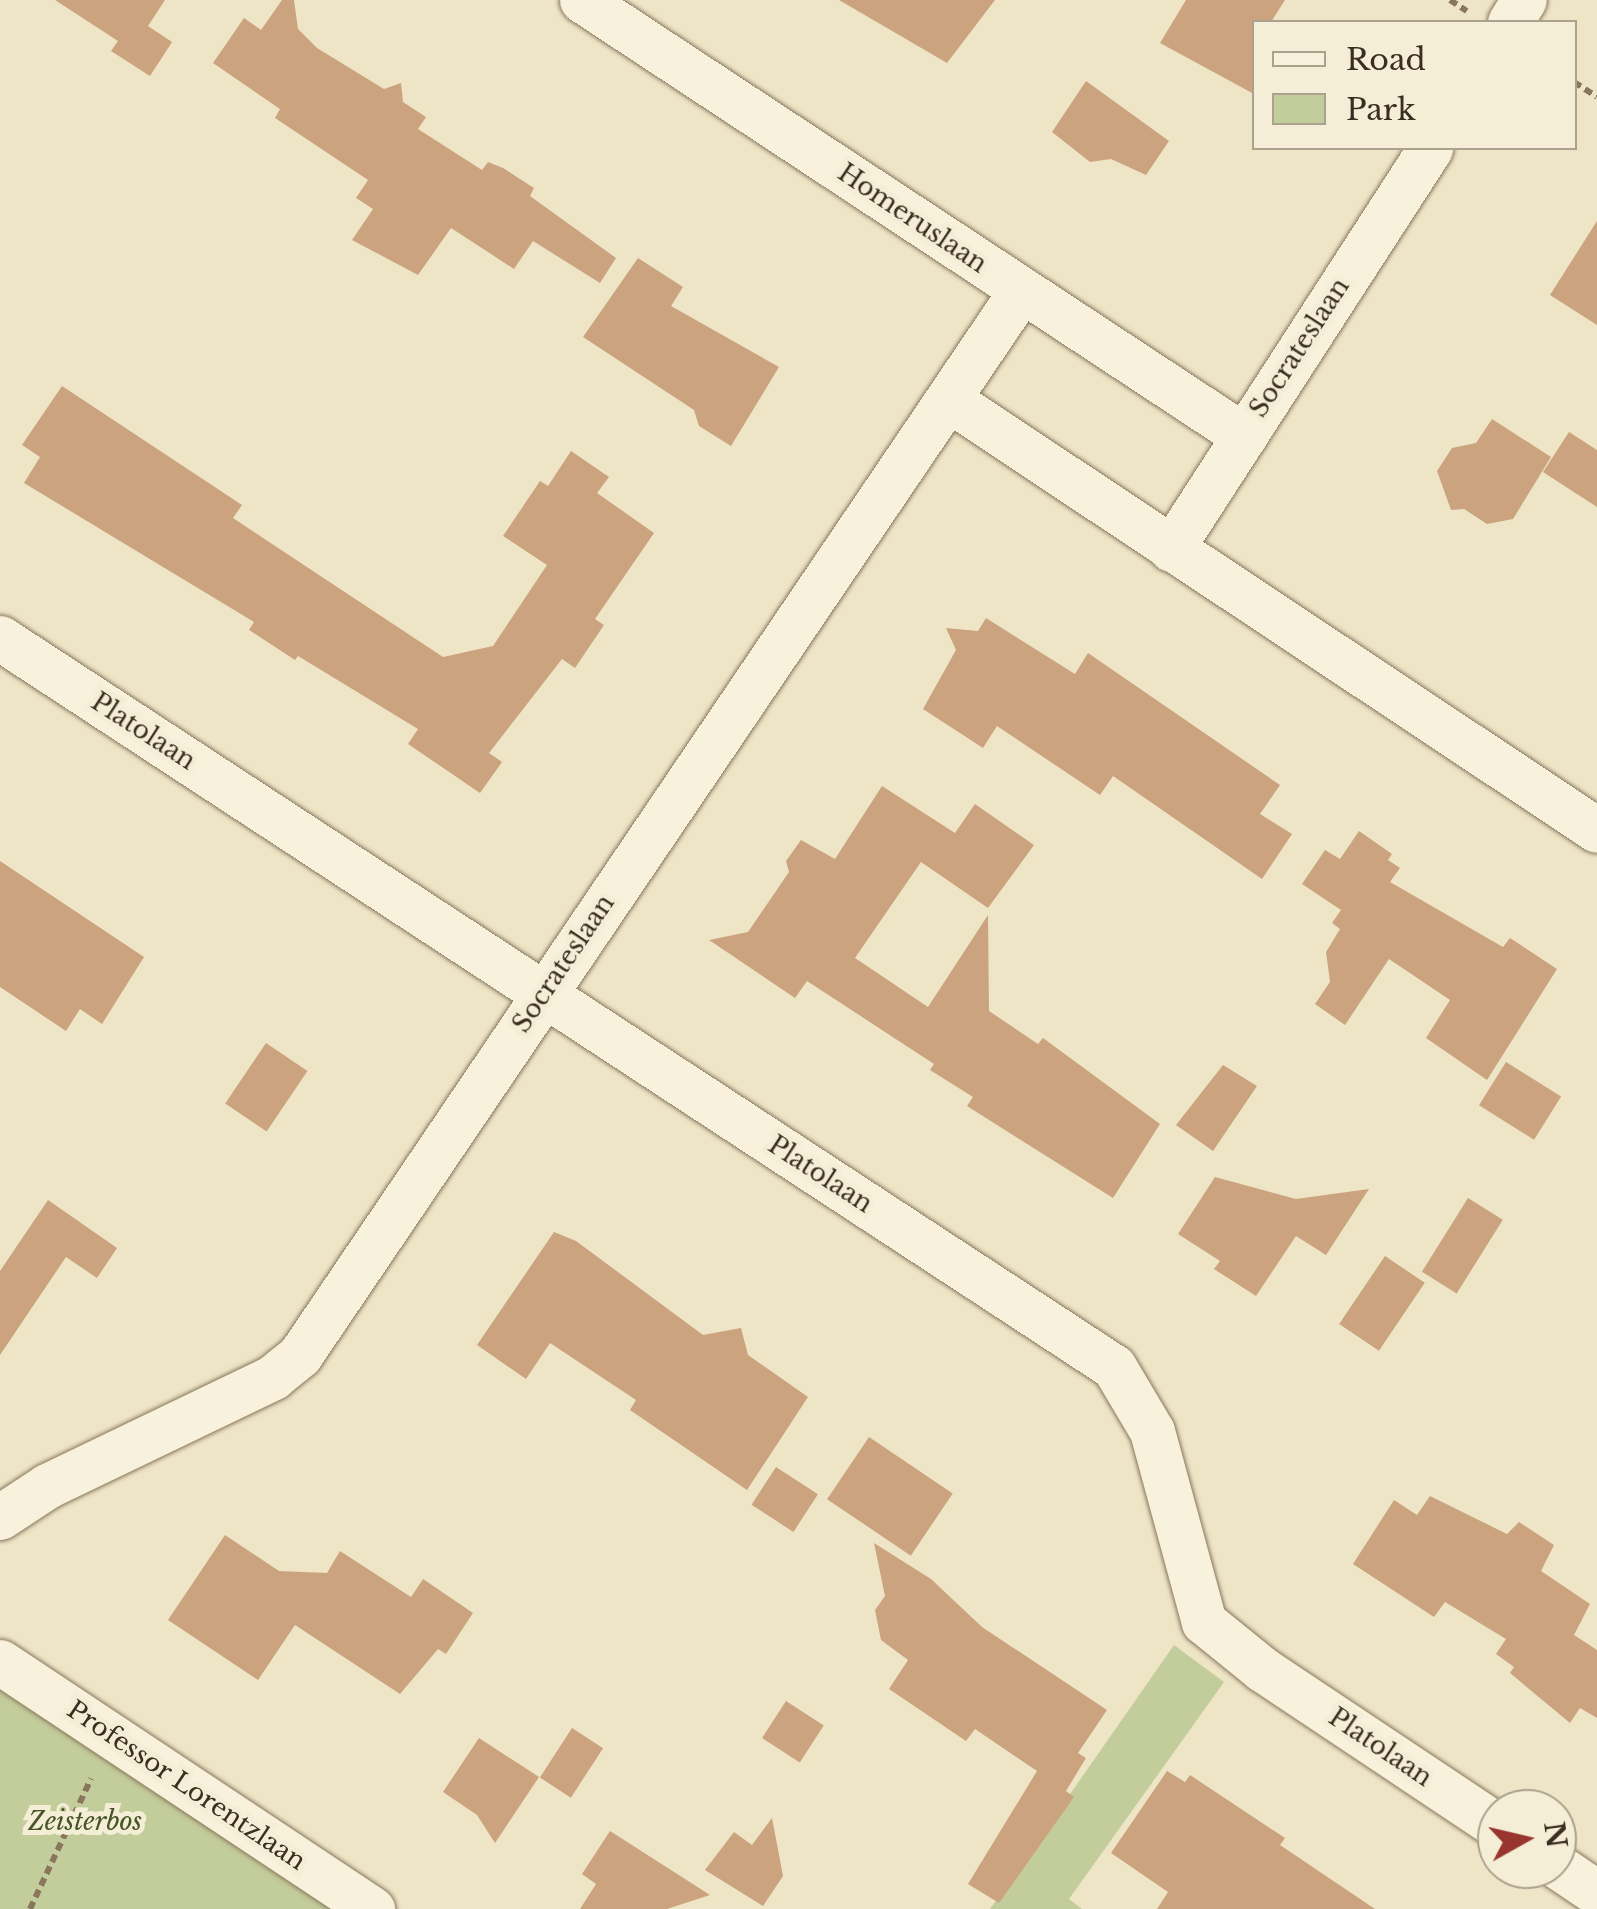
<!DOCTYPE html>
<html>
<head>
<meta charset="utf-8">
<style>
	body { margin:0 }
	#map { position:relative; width:1597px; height:1909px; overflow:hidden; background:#eee5c7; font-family:"Libre Baskerville",serif }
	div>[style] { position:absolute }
	.green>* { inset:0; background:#c3cc9b }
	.building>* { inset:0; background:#cba37e; transform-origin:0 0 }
	.path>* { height:6px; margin-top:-3px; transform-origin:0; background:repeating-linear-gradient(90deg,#89775d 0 8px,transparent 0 13px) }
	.roads { filter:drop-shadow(0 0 2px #89775d) drop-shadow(0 0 2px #89775d) }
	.minor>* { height:45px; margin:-22.5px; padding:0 22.5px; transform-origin:22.5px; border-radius:22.5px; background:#f8f1db }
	span { translate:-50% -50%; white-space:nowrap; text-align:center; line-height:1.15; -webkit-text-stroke:10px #f5eed7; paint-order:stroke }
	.street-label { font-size:25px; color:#3a2e20 }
	.park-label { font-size:25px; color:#475627; font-style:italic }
	.legend { position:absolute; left:1252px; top:20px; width:325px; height:130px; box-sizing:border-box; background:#f5eed7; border:2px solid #aaa18e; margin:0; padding:12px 18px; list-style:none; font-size:30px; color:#3a2e20 }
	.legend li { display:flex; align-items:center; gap:20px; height:50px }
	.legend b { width:50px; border:2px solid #aaa18e }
	.north { position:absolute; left:1477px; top:1789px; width:100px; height:100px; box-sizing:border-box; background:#f5eed7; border:2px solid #aaa18e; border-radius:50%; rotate:82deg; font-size:28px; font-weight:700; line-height:40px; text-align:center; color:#3a2e20 }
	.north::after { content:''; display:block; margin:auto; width:35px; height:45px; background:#97352e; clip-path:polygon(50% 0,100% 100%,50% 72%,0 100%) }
</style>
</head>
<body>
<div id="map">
	<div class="green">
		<div style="clip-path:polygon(1174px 1645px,1224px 1682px,1069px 1899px,1082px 1909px,990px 1909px)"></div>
		<div style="clip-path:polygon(0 1663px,369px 1909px,0 1909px)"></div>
	</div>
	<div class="building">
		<div style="clip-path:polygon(55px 0,165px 0,148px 26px,172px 42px,150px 76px,111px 51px,118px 41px)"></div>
		<div style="clip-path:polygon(282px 0,294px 0,298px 29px,317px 48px,384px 89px,401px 83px,403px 102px,426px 117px,418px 129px,482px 170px,488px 162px,503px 168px,534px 188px,530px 196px,616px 258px,600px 283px,533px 241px,514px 269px,451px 228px,418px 275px,352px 240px,373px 209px,356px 198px,368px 180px,275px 118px,280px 109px,213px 63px,244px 18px,261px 30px)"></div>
		<div style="clip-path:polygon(839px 0,995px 0,947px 63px)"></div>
		<div style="clip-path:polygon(1186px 0,1285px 0,1271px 22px,1254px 22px,1254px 94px,1160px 43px)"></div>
		<div style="clip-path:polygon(1086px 81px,1169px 141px,1146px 175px,1111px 159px,1090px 162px,1052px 132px)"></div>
		<div style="clip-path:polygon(1597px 221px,1597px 325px,1550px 295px)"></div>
		<div style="clip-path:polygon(638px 258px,683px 287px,671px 306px,779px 367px,731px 446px,699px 426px,694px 410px,583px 337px)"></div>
		<div style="clip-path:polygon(62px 386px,242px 505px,233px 518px,443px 657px,493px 646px,547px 565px,503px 536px,540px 481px,548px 486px,571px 451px,609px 477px,597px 493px,654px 533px,595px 619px,604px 625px,575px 668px,562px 659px,489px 753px,502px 762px,480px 793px,408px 744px,418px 729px,298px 656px,295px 660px,249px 630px,254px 622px,24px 483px,40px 457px,22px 445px)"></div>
		<div style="clip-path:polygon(1492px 419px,1551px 457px,1513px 519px,1487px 524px,1464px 509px,1451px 510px,1437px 471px,1452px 448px,1476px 443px)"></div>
		<div style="clip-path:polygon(1569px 432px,1597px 450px,1597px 507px,1543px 472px)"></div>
		<div style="clip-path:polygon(986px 618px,1075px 674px,1088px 653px,1280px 785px,1260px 814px,1292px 834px,1262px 879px,1113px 776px,1100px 795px,997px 726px,983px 748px,923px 709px,956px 650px,946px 628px,978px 631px)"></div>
		<div style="clip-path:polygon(882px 786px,955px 833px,975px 804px,1034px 845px,988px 908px,921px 862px,855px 958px,928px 1007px,988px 915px,989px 1011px,1038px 1044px,1043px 1038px,1160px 1124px,1113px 1198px,967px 1106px,973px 1097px,930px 1070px,934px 1064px,807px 981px,795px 998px,709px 940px,748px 932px,789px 872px,786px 861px,801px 840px,835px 859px)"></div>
		<div style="clip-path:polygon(1359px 831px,1392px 854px,1388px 860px,1400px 868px,1390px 882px,1503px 947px,1510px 938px,1557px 969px,1487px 1080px,1426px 1038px,1450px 1000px,1389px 959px,1345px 1025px,1315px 1004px,1330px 982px,1326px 952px,1340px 929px,1332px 923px,1341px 910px,1302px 884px,1325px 850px,1340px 859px)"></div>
		<div style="clip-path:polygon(0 861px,144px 957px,102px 1024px,80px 1009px,66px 1031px,0 987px)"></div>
		<div style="left:266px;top:1043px;width:50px;height:73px;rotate:34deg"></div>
		<div style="left:1506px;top:1062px;width:65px;height:51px;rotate:32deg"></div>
		<div style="clip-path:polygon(1223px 1065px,1257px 1086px,1213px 1151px,1176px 1125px)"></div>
		<div style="clip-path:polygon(1215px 1177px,1296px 1199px,1369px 1189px,1326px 1255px,1296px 1236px,1256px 1296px,1214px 1269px,1220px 1261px,1178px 1234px)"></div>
		<div style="left:1468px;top:1198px;width:41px;height:87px;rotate:32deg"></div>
		<div style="clip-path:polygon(48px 1200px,117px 1248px,97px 1278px,66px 1257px,0 1355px,0 1271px)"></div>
		<div style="clip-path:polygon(554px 1232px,576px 1241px,703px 1335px,741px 1328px,748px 1355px,808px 1397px,747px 1490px,630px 1410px,636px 1400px,550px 1343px,526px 1379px,477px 1345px)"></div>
		<div style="left:1385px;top:1256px;width:48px;height:82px;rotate:34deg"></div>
		<div style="left:869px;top:1437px;width:101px;height:75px;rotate:34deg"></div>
		<div style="left:776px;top:1467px;width:50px;height:45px;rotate:33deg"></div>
		<div style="clip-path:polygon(1430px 1496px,1507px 1534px,1519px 1522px,1554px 1545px,1541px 1571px,1590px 1604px,1574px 1635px,1597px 1650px,1597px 1718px,1580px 1708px,1570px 1723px,1510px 1673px,1514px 1667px,1496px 1654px,1506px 1639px,1445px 1602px,1434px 1617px,1353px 1564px,1394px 1500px,1417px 1515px)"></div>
		<div style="clip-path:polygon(225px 1535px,279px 1571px,327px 1573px,340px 1551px,411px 1597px,423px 1579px,473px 1613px,446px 1654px,438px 1649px,400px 1694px,295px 1625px,258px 1680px,168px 1620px)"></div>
		<div style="clip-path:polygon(874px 1543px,931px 1579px,982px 1627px,1107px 1710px,1078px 1753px,1086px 1758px,1066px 1791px,1074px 1797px,999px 1903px,968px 1884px,1037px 1771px,975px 1729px,966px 1741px,889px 1689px,908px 1660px,881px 1640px,875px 1610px,885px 1596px)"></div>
		<div style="left:786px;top:1701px;width:45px;height:44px;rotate:33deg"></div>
		<div style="left:572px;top:1728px;width:37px;height:59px;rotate:33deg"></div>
		<div style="clip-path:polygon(479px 1738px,539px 1777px,495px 1843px,477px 1815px,443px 1792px)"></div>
		<div style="clip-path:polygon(1167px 1771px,1185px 1782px,1190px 1775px,1285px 1838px,1280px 1845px,1375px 1909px,1157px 1909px,1168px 1892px,1111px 1853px)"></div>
		<div style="clip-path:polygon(772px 1818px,783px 1876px,763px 1906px,705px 1870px,734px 1832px,752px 1845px)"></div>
		<div style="clip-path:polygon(610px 1831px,710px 1895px,667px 1909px,580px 1909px,596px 1884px,582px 1874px)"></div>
	</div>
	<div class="path">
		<div style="left:1450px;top:0;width:20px;rotate:33deg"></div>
		<div style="left:1574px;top:82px;width:27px;rotate:33deg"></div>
		<div style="left:30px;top:1909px;width:144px;rotate:-64.9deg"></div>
	</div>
	<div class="roads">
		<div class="minor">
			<div style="left:582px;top:0;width:793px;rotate:33.37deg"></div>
			<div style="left:1510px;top:22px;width:26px;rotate:-58deg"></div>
			<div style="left:951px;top:401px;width:775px;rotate:33.59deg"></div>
			<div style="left:1171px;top:549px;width:477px;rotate:-57.1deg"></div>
			<div style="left:0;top:638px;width:1331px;rotate:33.2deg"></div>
			<div style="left:1114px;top:1367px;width:74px;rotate:59.3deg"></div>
			<div style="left:1152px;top:1431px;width:198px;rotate:74.8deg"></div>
			<div style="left:1204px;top:1622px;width:75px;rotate:39deg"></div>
			<div style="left:1262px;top:1669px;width:283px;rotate:33.7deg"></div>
			<div style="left:0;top:1517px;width:56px;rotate:-33.4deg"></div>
			<div style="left:47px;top:1486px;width:251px;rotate:-25.7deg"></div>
			<div style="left:273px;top:1377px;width:35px;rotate:-39deg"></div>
			<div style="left:300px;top:1355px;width:1285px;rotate:-55.88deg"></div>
			<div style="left:0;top:1662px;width:447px;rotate:33.6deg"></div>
			<div style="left:1557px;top:1866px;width:48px;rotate:34deg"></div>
		</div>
	</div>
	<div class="street-label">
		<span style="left:912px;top:219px;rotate:34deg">Homeruslaan</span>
		<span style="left:1300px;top:348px;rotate:-57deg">Socrateslaan</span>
		<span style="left:143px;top:732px;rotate:33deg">Platolaan</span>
		<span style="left:564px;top:964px;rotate:-56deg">Socrateslaan</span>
		<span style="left:820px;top:1175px;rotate:33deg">Platolaan</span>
		<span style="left:1380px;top:1748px;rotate:34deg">Platolaan</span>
		<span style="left:186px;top:1786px;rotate:34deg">Professor Lorentzlaan</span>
	</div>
	<div class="park-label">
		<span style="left:85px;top:1822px">Zeisterbos</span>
	</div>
	<ul class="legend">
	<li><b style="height:12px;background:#f8f1db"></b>Road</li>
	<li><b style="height:28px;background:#c3cc9b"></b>Park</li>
	</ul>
	<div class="north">N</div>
</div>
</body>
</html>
